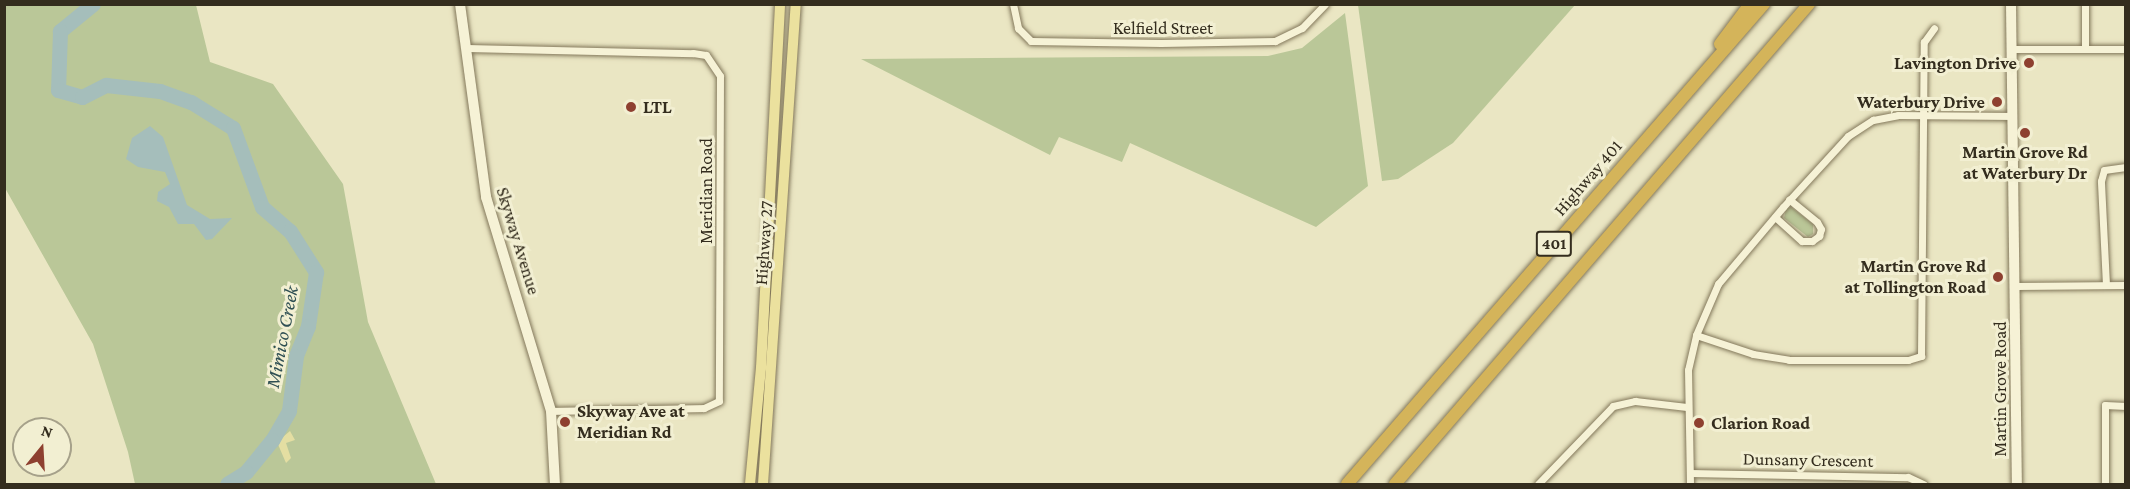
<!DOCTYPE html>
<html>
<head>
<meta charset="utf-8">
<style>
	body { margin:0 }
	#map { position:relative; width:2130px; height:489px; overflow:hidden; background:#eae6c3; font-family:"Crimson Pro",serif }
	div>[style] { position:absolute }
	.green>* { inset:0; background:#bac798 }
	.sand>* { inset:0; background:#e4dea2 }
	.water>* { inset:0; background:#a5bebb }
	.river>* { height:15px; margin:-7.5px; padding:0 7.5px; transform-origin:7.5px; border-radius:7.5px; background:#a5bebb }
	.roads { filter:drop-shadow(0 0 2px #83785b) drop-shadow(0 0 2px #83785b) }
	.street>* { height:7px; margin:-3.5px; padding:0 3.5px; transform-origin:3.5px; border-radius:3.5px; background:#f6f2d6 }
	.secondary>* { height:10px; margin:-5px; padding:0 5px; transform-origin:5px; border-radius:5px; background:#f6f2d6 }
	.primary>* { height:10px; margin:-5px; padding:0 5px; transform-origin:5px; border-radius:5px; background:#ebe19e }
	.highway>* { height:12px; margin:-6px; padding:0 6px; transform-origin:6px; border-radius:6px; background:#d4b45a }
	.dots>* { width:16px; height:16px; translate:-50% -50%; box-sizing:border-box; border:3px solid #f2efd2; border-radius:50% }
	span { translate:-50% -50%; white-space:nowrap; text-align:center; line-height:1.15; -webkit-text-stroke:6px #f2efd2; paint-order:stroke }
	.shield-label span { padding:2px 4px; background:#f2efd2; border:2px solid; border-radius:4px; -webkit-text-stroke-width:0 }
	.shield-label { font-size:16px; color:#342d1e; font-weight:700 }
	.street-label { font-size:18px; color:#342d1e }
	.poi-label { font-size:18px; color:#342d1e; font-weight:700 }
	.right { translate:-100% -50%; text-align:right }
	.left { translate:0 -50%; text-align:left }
	.water-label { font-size:20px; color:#2f4f53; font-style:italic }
	.frame { position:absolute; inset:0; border:6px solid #342d1e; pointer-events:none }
	.north { position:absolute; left:12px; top:417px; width:60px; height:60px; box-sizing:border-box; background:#f2efd2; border:2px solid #a6a18a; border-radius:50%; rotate:18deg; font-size:16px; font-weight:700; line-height:24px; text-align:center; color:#342d1e }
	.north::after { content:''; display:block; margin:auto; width:21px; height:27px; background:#8e4030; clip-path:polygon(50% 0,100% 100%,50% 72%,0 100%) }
</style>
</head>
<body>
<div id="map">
	<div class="green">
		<div style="clip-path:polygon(4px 5px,196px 5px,210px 62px,273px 84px,343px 184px,368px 322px,436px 484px,135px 484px,128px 452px,93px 344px,5px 188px)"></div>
		<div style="clip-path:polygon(1358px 5px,1358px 4px,1575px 5px,1453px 143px,1398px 179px,1382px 181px)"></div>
		<div style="clip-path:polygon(1345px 13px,1368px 186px,1316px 227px,1130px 143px,1122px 162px,1059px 137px,1050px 155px,861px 59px,1268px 56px,1302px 48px)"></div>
		<div style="clip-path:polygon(1791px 207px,1813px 224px,1813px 234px,1808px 237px,1784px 218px,1786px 209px)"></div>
	</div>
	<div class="sand">
		<div style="clip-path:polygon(290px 431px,295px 440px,286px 443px,291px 458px,286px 463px,277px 442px)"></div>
	</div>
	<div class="water">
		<div style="clip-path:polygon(150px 126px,163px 137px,187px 205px,210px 219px,232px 218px,212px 239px,206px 240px,194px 224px,178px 224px,169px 207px,157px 201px,158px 192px,170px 184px,165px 172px,138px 167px,126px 159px,132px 138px)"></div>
	</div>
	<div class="river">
		<div style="left:93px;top:4px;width:43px;rotate:140.7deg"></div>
		<div style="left:60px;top:31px;width:59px;rotate:91.9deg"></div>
		<div style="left:58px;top:90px;width:25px;rotate:16deg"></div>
		<div style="left:82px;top:97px;width:27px;rotate:-27deg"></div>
		<div style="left:106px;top:85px;width:54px;rotate:6.3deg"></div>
		<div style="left:160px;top:91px;width:33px;rotate:20deg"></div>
		<div style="left:191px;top:102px;width:49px;rotate:31.8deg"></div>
		<div style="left:233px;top:128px;width:84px;rotate:69.8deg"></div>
		<div style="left:262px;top:207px;width:37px;rotate:41deg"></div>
		<div style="left:290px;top:231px;width:49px;rotate:57.6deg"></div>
		<div style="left:316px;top:272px;width:55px;rotate:98.4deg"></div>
		<div style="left:308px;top:326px;width:32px;rotate:112deg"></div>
		<div style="left:296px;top:356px;width:55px;rotate:97.3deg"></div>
		<div style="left:289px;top:411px;width:34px;rotate:120deg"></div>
		<div style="left:272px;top:440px;width:41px;rotate:129.1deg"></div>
		<div style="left:246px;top:472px;width:22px;rotate:148deg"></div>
	</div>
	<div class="roads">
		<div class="street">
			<div style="left:1013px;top:4px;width:25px;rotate:78deg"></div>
			<div style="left:1018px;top:28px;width:18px;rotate:45deg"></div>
			<div style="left:1031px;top:41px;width:130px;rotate:0.9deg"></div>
			<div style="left:1161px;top:43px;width:114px;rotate:-1deg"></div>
			<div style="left:1275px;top:41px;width:30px;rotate:-26deg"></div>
			<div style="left:1302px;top:28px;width:33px;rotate:-46deg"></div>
			<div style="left:2085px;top:4px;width:45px;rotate:90deg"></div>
			<div style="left:467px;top:48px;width:226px;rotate:1.3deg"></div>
			<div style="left:693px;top:53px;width:13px;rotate:9deg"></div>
			<div style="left:706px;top:55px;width:25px;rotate:56deg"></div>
			<div style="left:720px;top:76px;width:325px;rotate:90.2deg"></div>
			<div style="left:719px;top:401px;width:17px;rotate:155deg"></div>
			<div style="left:704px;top:408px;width:153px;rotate:178.9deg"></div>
			<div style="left:2011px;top:49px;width:115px"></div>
			<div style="left:1775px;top:217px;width:36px;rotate:42deg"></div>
			<div style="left:1802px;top:241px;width:10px"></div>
			<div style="left:1812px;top:241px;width:9px;rotate:-36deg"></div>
			<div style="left:1819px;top:236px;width:7px;rotate:-74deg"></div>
			<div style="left:1821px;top:229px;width:8px;rotate:-120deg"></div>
			<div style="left:1817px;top:222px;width:36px;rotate:-141deg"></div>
			<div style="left:2106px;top:285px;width:104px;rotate:-92.8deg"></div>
			<div style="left:2101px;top:181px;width:11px;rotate:-75deg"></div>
			<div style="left:2104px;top:170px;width:22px;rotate:-8deg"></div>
			<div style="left:2016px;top:286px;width:110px;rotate:-0.5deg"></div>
			<div style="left:1696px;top:335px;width:60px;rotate:18.4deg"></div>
			<div style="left:1753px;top:354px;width:36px;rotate:9deg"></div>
			<div style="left:1789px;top:360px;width:119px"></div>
			<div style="left:1908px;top:360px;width:14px;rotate:-17deg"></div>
			<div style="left:1921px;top:356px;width:314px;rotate:-89.5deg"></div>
			<div style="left:1924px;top:42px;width:17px;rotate:-54deg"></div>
			<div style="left:1690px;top:473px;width:218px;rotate:1.1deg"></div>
			<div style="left:1908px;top:477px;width:17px;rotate:25deg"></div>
			<div style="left:1538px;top:484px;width:108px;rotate:-46.1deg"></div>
			<div style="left:1613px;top:406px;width:23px;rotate:-13deg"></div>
			<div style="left:1635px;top:401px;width:52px;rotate:6.6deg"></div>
			<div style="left:1690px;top:484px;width:114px;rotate:-91deg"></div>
			<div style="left:1688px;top:370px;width:36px;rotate:-77deg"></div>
			<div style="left:1696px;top:335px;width:56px;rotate:-66.7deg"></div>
			<div style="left:1718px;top:284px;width:101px;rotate:-49.8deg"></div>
			<div style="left:1783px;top:207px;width:96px;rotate:-47.5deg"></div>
			<div style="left:1848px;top:136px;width:30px;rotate:-33deg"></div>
			<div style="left:1873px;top:120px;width:25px;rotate:-11deg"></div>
			<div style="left:1898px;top:115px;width:114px;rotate:0.5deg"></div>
			<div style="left:2105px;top:484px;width:79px;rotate:-90deg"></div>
			<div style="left:2105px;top:405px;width:21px;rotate:3deg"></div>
		</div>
		<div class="secondary">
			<div style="left:460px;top:4px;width:195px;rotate:82.3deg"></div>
			<div style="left:486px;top:197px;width:224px;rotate:73.1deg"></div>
			<div style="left:551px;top:411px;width:73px;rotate:86.9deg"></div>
			<div style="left:2011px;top:4px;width:480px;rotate:89.3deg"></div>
		</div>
		<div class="primary">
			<div style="left:750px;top:484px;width:117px;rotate:-84.6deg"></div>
			<div style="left:761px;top:368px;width:364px;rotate:-87deg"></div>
			<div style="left:763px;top:484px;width:481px;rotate:-86.1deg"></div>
		</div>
		<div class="highway">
			<div style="left:1720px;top:44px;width:50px;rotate:-53.1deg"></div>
			<div style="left:1347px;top:484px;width:636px;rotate:-49.02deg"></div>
			<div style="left:1395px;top:484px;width:634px;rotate:-49.22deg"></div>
		</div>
	</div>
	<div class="dots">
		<div style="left:2029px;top:63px;background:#8e4030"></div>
		<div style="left:1997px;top:102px;background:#8e4030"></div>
		<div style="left:631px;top:107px;background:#8e4030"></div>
		<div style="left:2025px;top:133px;background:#8e4030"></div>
		<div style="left:1998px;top:277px;background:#8e4030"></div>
		<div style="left:565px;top:422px;background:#8e4030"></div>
		<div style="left:1699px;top:423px;background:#8e4030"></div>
	</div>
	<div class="shield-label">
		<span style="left:1554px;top:244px">401</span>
	</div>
	<div class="street-label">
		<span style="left:1163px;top:28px">Kelfield Street</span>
		<span style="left:1588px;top:178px;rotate:-49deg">Highway 401</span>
		<span style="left:706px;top:191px;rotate:-90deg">Meridian Road</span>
		<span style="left:518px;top:241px;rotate:73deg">Skyway Avenue</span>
		<span style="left:764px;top:243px;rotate:-86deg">Highway 27</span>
		<span style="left:2000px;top:389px;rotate:-90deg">Martin Grove Road</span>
		<span style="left:1808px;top:460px;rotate:1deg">Dunsany Crescent</span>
	</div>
	<div class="poi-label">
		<span class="right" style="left:2017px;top:63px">Lavington Drive</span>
		<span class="right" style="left:1985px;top:102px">Waterbury Drive</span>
		<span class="left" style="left:643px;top:107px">LTL</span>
		<span style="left:2025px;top:163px">Martin Grove Rd<br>at Waterbury Dr</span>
		<span class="right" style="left:1986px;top:277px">Martin Grove Rd<br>at Tollington Road</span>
		<span class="left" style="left:577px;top:422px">Skyway Ave at<br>Meridian Rd</span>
		<span class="left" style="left:1711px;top:423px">Clarion Road</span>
	</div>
	<div class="water-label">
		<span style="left:282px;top:337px;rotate:-79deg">Mimico Creek</span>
	</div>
	<div class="frame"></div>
	<div class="north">N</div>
</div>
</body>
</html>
